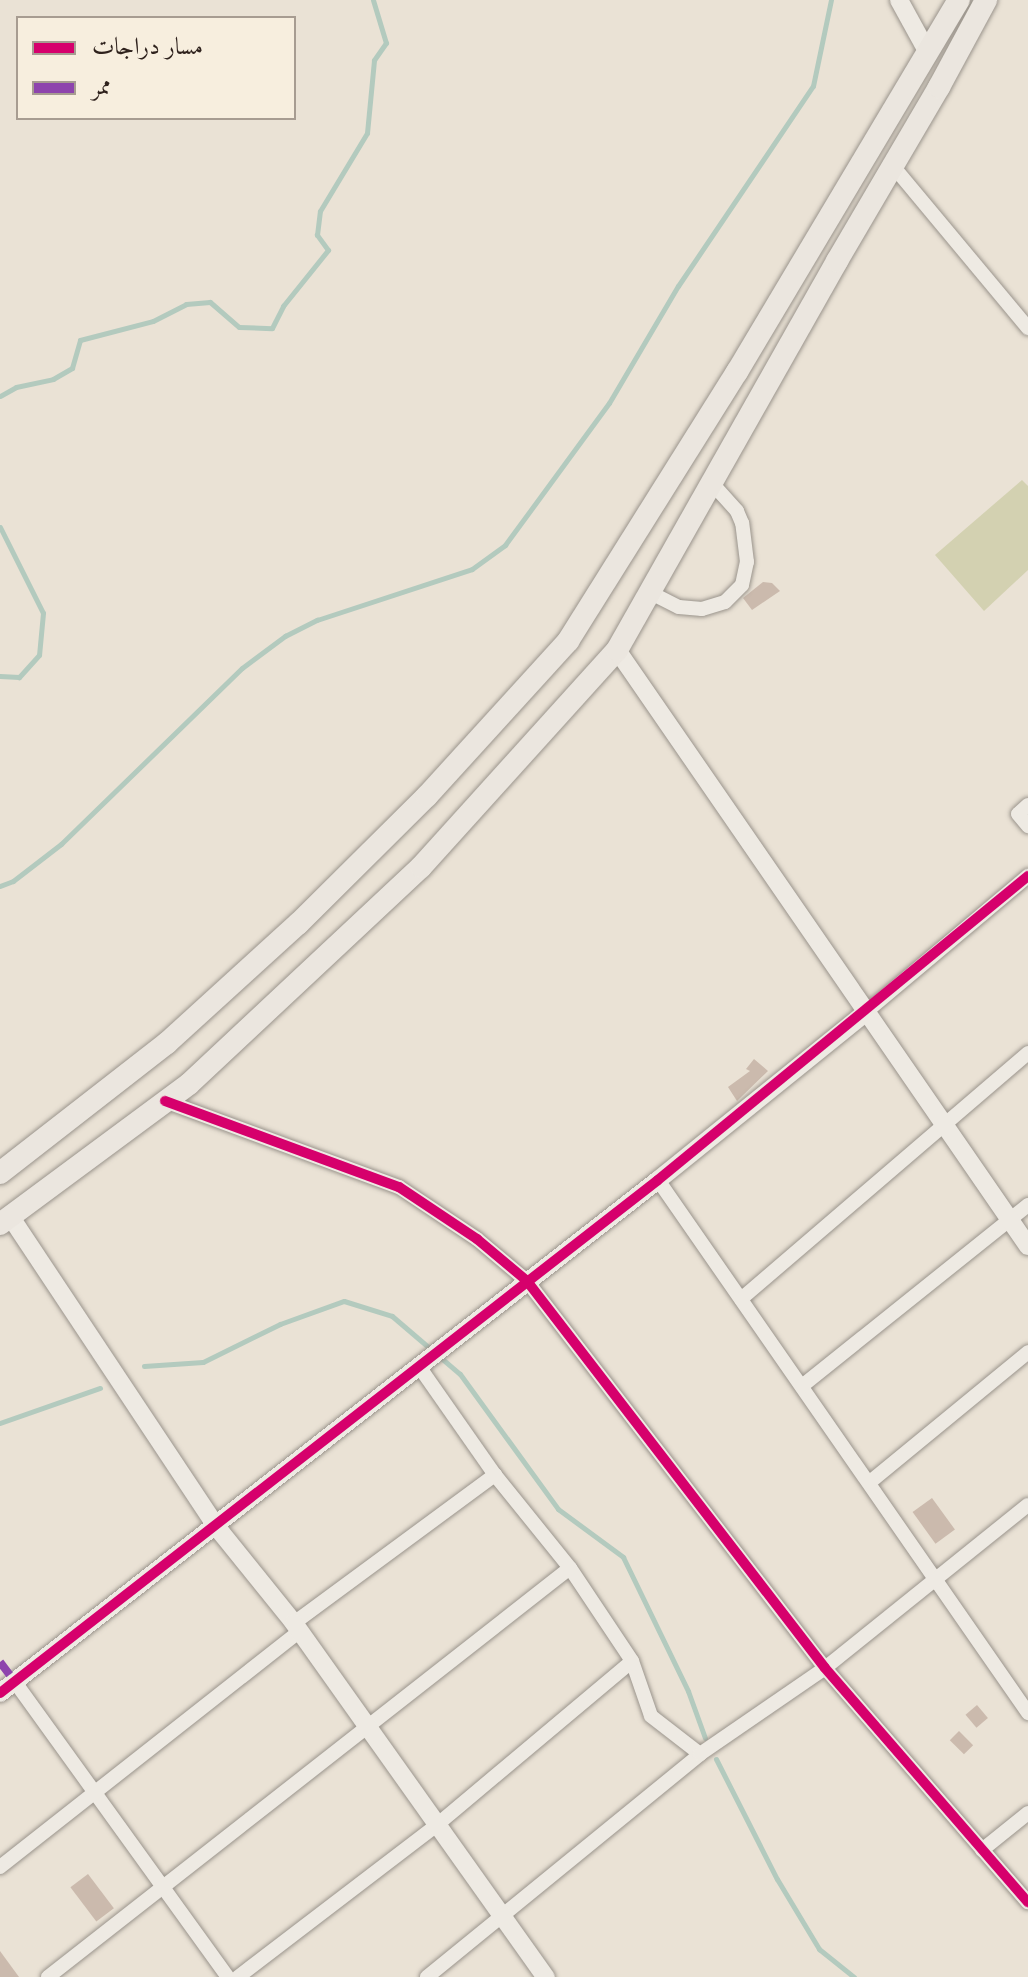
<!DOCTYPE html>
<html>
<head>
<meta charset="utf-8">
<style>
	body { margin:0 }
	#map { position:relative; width:1028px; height:1977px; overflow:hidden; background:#eae2d5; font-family:"Gentium Book Plus",Amiri,serif }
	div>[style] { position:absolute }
	.green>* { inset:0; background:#d3d1b1 }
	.stream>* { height:5px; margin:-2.5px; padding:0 2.5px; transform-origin:2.5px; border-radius:2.5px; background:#b3cabe }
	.building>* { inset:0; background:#cbbaad; transform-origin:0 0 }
	.roads { filter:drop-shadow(0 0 2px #9a948c) drop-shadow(0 0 2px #9a948c) }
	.street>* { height:14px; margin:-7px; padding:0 7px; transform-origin:7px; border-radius:7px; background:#eeeae3 }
	.secondary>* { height:18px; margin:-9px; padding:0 9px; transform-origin:9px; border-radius:9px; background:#eeeae3 }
	.primary>* { height:22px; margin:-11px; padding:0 11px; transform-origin:11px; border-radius:11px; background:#ebe6df }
	.quiet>* { height:8px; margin-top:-4px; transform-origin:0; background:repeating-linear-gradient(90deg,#8e44ad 0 16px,transparent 0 24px) }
	.cycleway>* { height:10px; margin:-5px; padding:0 5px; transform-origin:5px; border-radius:5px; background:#d6006c }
	span { translate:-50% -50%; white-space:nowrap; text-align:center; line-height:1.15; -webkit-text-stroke:7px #f7eede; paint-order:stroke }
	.legend { position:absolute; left:16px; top:16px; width:280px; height:104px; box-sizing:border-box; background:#f7eede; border:2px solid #a79c91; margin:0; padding:10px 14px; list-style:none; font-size:24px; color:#2f221d }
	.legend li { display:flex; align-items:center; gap:16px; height:40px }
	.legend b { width:40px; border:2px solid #a79c91 }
</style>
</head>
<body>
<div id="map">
	<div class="green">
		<div style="clip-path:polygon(1022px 480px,1028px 486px,1028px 570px,984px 611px,935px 555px)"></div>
	</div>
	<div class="stream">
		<div style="left:0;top:396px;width:18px;rotate:-29deg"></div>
		<div style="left:16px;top:387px;width:38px;rotate:-12deg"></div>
		<div style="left:53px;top:379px;width:22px;rotate:-30deg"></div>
		<div style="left:72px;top:368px;width:29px;rotate:-74deg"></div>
		<div style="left:80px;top:340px;width:75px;rotate:-14.6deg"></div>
		<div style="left:153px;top:321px;width:37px;rotate:-27deg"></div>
		<div style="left:186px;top:304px;width:24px;rotate:-5deg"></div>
		<div style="left:210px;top:302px;width:38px;rotate:41deg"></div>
		<div style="left:239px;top:327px;width:33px;rotate:2deg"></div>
		<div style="left:272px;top:328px;width:25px;rotate:-63deg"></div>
		<div style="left:283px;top:306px;width:72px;rotate:-51.2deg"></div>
		<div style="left:328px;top:250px;width:19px;rotate:-126deg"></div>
		<div style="left:317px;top:235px;width:24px;rotate:-83deg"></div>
		<div style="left:320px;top:211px;width:91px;rotate:-58.9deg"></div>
		<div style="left:367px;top:133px;width:73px;rotate:-84.5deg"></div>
		<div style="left:374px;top:60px;width:21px;rotate:-55deg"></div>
		<div style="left:386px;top:43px;width:45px;rotate:-106.8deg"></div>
		<div style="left:0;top:527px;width:96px;rotate:63.4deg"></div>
		<div style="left:43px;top:613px;width:42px;rotate:95.4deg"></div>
		<div style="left:39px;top:655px;width:30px;rotate:132deg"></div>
		<div style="left:19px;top:677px;width:19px;rotate:-177deg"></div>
		<div style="left:0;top:886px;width:14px;rotate:-21deg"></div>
		<div style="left:13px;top:881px;width:61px;rotate:-37.6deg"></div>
		<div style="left:61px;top:844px;width:252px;rotate:-44.2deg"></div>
		<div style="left:242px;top:668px;width:54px;rotate:-36.7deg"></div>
		<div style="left:285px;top:636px;width:36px;rotate:-27deg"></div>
		<div style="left:317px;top:620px;width:163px;rotate:-18.2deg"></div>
		<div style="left:472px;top:569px;width:41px;rotate:-36deg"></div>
		<div style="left:505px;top:545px;width:176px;rotate:-53.8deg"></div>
		<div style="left:609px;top:403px;width:136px;rotate:-59.5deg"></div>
		<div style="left:678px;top:286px;width:241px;rotate:-56deg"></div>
		<div style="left:813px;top:86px;width:88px;rotate:-78.2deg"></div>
		<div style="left:144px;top:1366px;width:59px;rotate:-3.9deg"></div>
		<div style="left:203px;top:1362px;width:86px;rotate:-26.3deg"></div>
		<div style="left:280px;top:1324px;width:68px;rotate:-19.8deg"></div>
		<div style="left:344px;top:1301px;width:50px;rotate:17.4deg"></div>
		<div style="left:392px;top:1316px;width:89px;rotate:40.5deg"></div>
		<div style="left:460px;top:1374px;width:167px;rotate:54deg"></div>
		<div style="left:558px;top:1509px;width:81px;rotate:36.4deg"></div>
		<div style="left:623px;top:1557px;width:149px;rotate:64.1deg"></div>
		<div style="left:688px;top:1691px;width:50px;rotate:70.1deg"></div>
		<div style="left:0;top:1423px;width:106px;rotate:-19.3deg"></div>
		<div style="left:716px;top:1759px;width:135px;rotate:63.1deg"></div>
		<div style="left:777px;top:1879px;width:82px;rotate:59deg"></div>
		<div style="left:819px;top:1949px;width:45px;rotate:38.7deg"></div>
	</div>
	<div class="building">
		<div style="clip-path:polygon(763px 582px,772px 583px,780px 591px,752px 610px,743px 598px)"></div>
		<div style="clip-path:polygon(754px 1059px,768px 1071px,737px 1101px,728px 1087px,750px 1071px,746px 1069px)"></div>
		<div style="left:932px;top:1498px;width:39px;height:24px;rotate:54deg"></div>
		<div style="left:977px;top:1705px;width:17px;height:15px;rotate:50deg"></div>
		<div style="left:959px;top:1731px;width:20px;height:13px;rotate:45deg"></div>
		<div style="left:88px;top:1874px;width:43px;height:22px;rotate:53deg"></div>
		<div style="clip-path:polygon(0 1951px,19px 1977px,0 1977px)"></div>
	</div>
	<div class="roads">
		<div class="street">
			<div style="left:893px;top:166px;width:211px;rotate:50.2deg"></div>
			<div style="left:651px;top:593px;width:31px;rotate:27deg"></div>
			<div style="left:679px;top:607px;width:23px;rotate:5deg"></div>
			<div style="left:702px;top:609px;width:24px;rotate:-17deg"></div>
			<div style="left:725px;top:602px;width:24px;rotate:-45deg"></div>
			<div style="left:742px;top:585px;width:24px;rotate:-78deg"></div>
			<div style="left:747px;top:562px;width:39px;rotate:-97deg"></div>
			<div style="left:742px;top:523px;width:13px;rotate:-113deg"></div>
			<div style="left:737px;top:511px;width:38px;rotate:-132deg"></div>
			<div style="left:1028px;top:805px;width:13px;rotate:138deg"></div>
			<div style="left:1018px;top:814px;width:16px;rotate:50deg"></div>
			<div style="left:866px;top:1012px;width:212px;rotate:-40deg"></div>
			<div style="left:165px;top:1101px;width:249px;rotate:20.2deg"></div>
			<div style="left:399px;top:1187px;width:94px;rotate:33.7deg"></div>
			<div style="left:477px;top:1239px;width:65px;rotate:40deg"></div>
			<div style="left:527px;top:1281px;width:488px;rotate:52.4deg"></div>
			<div style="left:825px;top:1668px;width:310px;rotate:49.1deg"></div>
			<div style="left:658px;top:1180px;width:649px;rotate:55.23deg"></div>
			<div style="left:741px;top:1299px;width:378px;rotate:-40.6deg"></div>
			<div style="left:418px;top:1365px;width:134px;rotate:55deg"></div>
			<div style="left:495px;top:1475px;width:119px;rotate:51.1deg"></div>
			<div style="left:570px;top:1568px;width:112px;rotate:56.3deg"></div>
			<div style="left:632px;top:1661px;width:58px;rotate:70.9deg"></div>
			<div style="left:651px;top:1716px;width:62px;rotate:37.8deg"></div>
			<div style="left:802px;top:1386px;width:290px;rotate:-38.7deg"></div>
			<div style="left:870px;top:1482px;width:205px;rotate:-39.4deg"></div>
			<div style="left:294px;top:1623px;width:250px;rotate:-36.4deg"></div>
			<div style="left:15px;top:1682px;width:364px;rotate:54.2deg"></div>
			<div style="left:982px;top:1850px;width:59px;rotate:-38.8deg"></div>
			<div style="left:0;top:1867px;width:382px;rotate:-38.2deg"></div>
			<div style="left:48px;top:1977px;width:663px;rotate:-38.08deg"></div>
			<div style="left:238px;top:1977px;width:252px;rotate:-37.4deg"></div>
			<div style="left:438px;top:1824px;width:253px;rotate:-40deg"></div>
			<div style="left:427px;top:1977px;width:353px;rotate:-39.2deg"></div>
			<div style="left:700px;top:1754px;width:152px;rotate:-34.5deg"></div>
			<div style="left:825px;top:1668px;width:260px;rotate:-38.8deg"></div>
		</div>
		<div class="secondary">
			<div style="left:899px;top:0;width:58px;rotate:61.2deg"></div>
			<div style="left:617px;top:650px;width:724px;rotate:55.41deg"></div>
			<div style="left:10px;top:1216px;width:371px;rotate:56.4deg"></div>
			<div style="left:215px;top:1525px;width:126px;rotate:51.1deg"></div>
			<div style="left:294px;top:1623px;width:435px;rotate:54.6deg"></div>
			<div style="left:0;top:1693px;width:834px;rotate:-37.94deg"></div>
			<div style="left:658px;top:1180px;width:267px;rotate:-38.9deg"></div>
		</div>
		<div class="primary">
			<div style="left:0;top:1173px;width:212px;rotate:-37.9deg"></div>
			<div style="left:167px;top:1043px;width:177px;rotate:-42.3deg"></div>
			<div style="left:298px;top:924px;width:182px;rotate:-44.8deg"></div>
			<div style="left:427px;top:796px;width:210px;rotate:-47.7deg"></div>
			<div style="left:568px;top:641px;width:318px;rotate:-57.9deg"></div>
			<div style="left:737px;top:372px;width:433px;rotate:-59.2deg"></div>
			<div style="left:0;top:1224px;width:235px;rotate:-36.5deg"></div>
			<div style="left:189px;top:1084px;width:318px;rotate:-43.1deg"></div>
			<div style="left:421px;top:867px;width:292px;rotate:-47.9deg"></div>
			<div style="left:617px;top:650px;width:447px;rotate:-60.5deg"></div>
			<div style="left:837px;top:261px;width:202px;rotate:-59.6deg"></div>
			<div style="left:939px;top:87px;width:99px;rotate:-61.6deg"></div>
		</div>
	</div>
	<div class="quiet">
		<div style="left:0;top:1662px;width:25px;rotate:53deg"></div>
	</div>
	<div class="cycleway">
		<div style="left:165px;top:1101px;width:249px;rotate:20.2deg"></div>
		<div style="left:399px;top:1187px;width:94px;rotate:33.7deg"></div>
		<div style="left:477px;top:1239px;width:65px;rotate:40deg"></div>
		<div style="left:527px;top:1281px;width:488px;rotate:52.4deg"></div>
		<div style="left:825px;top:1668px;width:310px;rotate:49.1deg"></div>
		<div style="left:0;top:1693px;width:834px;rotate:-37.94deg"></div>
		<div style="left:658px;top:1180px;width:479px;rotate:-39.4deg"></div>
	</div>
	<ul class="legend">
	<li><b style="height:10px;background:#d6006c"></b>مسار دراجات</li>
	<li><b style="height:10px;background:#8e44ad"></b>ممر</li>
	</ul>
</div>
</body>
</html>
